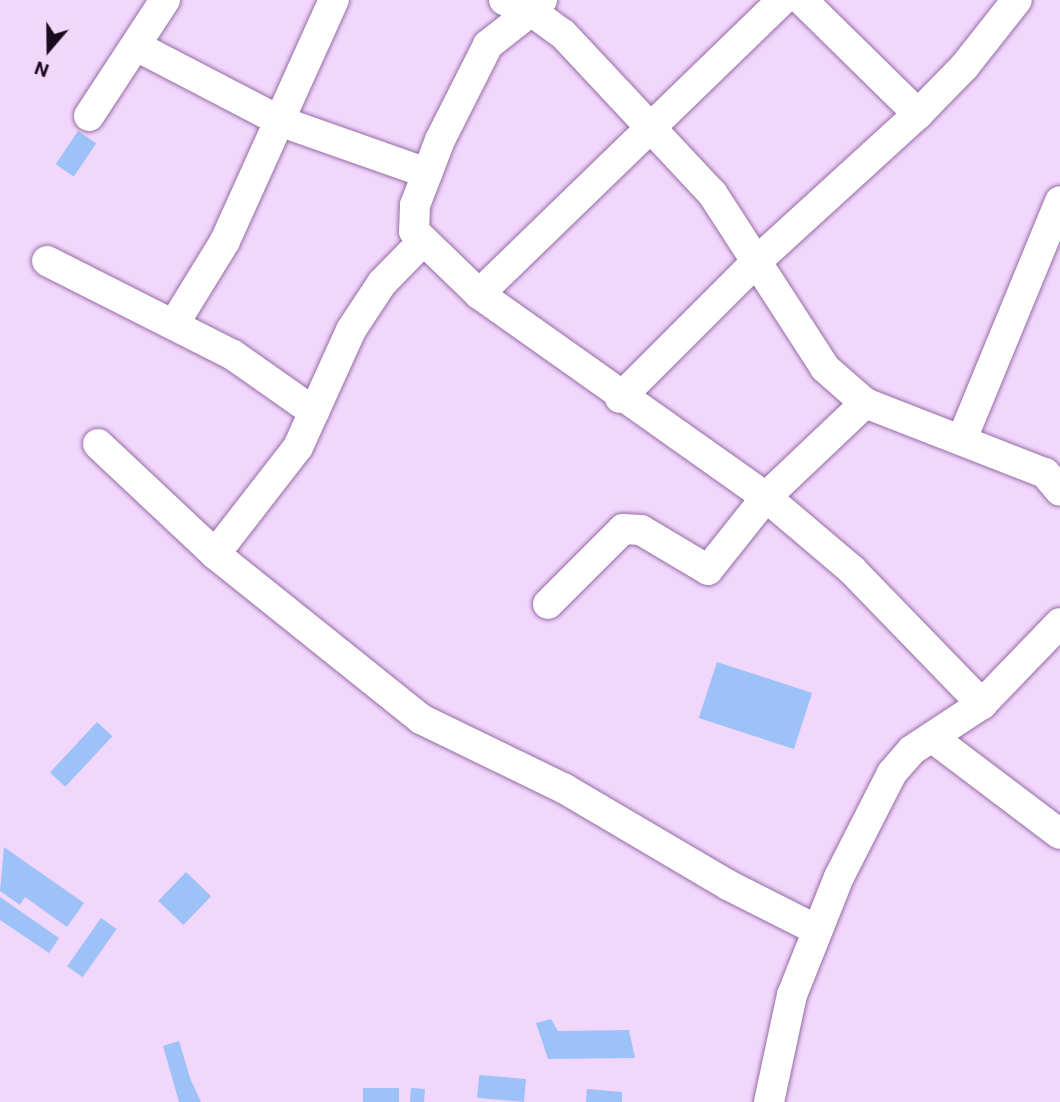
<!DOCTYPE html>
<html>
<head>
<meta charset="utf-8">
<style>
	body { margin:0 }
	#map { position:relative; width:1060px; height:1102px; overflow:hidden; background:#f2d7fc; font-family:Roboto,sans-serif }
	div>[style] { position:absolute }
	.building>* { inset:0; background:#9cc2f7; transform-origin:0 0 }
	.roads { filter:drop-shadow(0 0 2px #966ca5) drop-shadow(0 0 2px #966ca5) }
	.minor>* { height:30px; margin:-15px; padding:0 15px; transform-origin:15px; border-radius:15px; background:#fff }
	span { translate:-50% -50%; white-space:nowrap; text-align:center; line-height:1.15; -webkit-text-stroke:6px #f2d7fc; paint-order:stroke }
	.north { position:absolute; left:14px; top:14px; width:70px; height:70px; -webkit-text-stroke:5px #f2d7fc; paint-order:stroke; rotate:200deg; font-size:19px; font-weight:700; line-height:28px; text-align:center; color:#1a0a1f }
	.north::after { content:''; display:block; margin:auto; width:24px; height:32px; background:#1a0a1f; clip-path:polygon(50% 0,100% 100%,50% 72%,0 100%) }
</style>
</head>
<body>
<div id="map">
	<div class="building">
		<div style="left:78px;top:131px;width:22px;height:40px;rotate:34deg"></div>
		<div style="left:717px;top:662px;width:100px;height:59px;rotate:18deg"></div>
		<div style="left:97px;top:722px;width:21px;height:69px;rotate:43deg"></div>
		<div style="clip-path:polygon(4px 847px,84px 903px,67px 927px,25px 897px,20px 905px,0 891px)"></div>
		<div style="left:186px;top:872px;width:35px;height:40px;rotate:44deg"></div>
		<div style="clip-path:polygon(0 897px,59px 938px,49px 953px,0 920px)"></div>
		<div style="left:101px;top:918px;width:19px;height:59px;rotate:35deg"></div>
		<div style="clip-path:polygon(551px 1019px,558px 1031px,629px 1030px,635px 1058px,548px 1059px,536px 1023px)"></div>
		<div style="clip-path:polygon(179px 1041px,190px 1078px,201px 1102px,179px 1102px,163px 1046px)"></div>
		<div style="left:526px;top:1079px;width:23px;height:47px;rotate:95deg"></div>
		<div style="left:363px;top:1088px;width:36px;height:14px"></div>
		<div style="left:411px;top:1088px;width:14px;height:14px;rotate:4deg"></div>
		<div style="clip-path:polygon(587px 1089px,622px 1092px,622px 1102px,586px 1102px)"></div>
	</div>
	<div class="roads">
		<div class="minor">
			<div style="left:504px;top:0;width:29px;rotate:22deg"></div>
			<div style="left:531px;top:11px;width:55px;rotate:141.7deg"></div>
			<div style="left:488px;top:45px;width:106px;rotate:116.8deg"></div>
			<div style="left:440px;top:140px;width:70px;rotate:111deg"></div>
			<div style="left:415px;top:205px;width:26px;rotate:92deg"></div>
			<div style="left:414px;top:231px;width:91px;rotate:44.1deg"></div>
			<div style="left:479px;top:294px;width:352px;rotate:35.3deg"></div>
			<div style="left:766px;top:497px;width:113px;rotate:40.3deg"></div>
			<div style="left:852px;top:570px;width:187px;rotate:45.9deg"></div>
			<div style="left:542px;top:0;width:16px;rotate:135deg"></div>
			<div style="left:531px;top:11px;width:39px;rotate:36deg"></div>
			<div style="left:563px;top:34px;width:218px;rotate:46.9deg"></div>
			<div style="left:712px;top:193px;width:208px;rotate:57.1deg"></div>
			<div style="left:825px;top:368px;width:53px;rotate:41.2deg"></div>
			<div style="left:865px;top:403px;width:193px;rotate:21.3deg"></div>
			<div style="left:1045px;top:473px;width:23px;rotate:50deg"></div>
			<div style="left:802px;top:0;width:163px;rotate:44.5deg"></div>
			<div style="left:138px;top:47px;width:162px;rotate:27.5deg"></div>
			<div style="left:282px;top:122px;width:154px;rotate:19.4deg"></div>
			<div style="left:89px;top:116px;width:139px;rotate:-56.8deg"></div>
			<div style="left:47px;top:261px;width:208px;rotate:26.8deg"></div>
			<div style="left:233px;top:355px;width:99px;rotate:35.1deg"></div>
			<div style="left:479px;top:294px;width:422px;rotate:-44.1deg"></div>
			<div style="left:174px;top:324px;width:97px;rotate:-58.4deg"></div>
			<div style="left:225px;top:241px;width:265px;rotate:-65.7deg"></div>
			<div style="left:620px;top:398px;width:195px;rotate:-45deg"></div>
			<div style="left:758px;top:260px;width:217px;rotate:-42.4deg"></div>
			<div style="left:918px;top:114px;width:66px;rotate:-45.6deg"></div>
			<div style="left:964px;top:67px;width:85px;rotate:-51.7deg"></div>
			<div style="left:962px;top:439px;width:257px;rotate:-67.6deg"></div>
			<div style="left:98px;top:444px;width:161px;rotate:43.2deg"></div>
			<div style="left:215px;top:554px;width:264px;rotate:38.7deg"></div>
			<div style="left:421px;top:719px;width:160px;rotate:25.9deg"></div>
			<div style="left:565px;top:789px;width:189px;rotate:30.5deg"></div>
			<div style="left:728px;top:885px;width:100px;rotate:26.8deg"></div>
			<div style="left:215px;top:554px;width:135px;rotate:-52.2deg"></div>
			<div style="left:298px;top:447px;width:128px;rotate:-65.6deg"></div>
			<div style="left:351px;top:330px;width:56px;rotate:-56.6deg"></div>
			<div style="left:382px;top:283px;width:57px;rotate:-45.7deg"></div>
			<div style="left:548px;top:604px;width:106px;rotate:-45deg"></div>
			<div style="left:623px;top:529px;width:18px;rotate:3deg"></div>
			<div style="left:641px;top:530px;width:78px;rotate:30.8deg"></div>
			<div style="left:708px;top:570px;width:93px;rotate:-51.5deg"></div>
			<div style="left:766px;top:497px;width:137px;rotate:-43.5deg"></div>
			<div style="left:933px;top:738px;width:159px;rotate:37.1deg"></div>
			<div style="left:769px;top:1102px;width:109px;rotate:-77.9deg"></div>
			<div style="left:792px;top:995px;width:127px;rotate:-68.3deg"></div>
			<div style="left:839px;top:877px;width:117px;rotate:-63deg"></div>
			<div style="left:892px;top:773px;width:30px;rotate:-49deg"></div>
			<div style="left:912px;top:750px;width:84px;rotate:-33.3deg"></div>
			<div style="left:982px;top:704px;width:112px;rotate:-46.1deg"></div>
		</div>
	</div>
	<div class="north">N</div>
</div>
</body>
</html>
